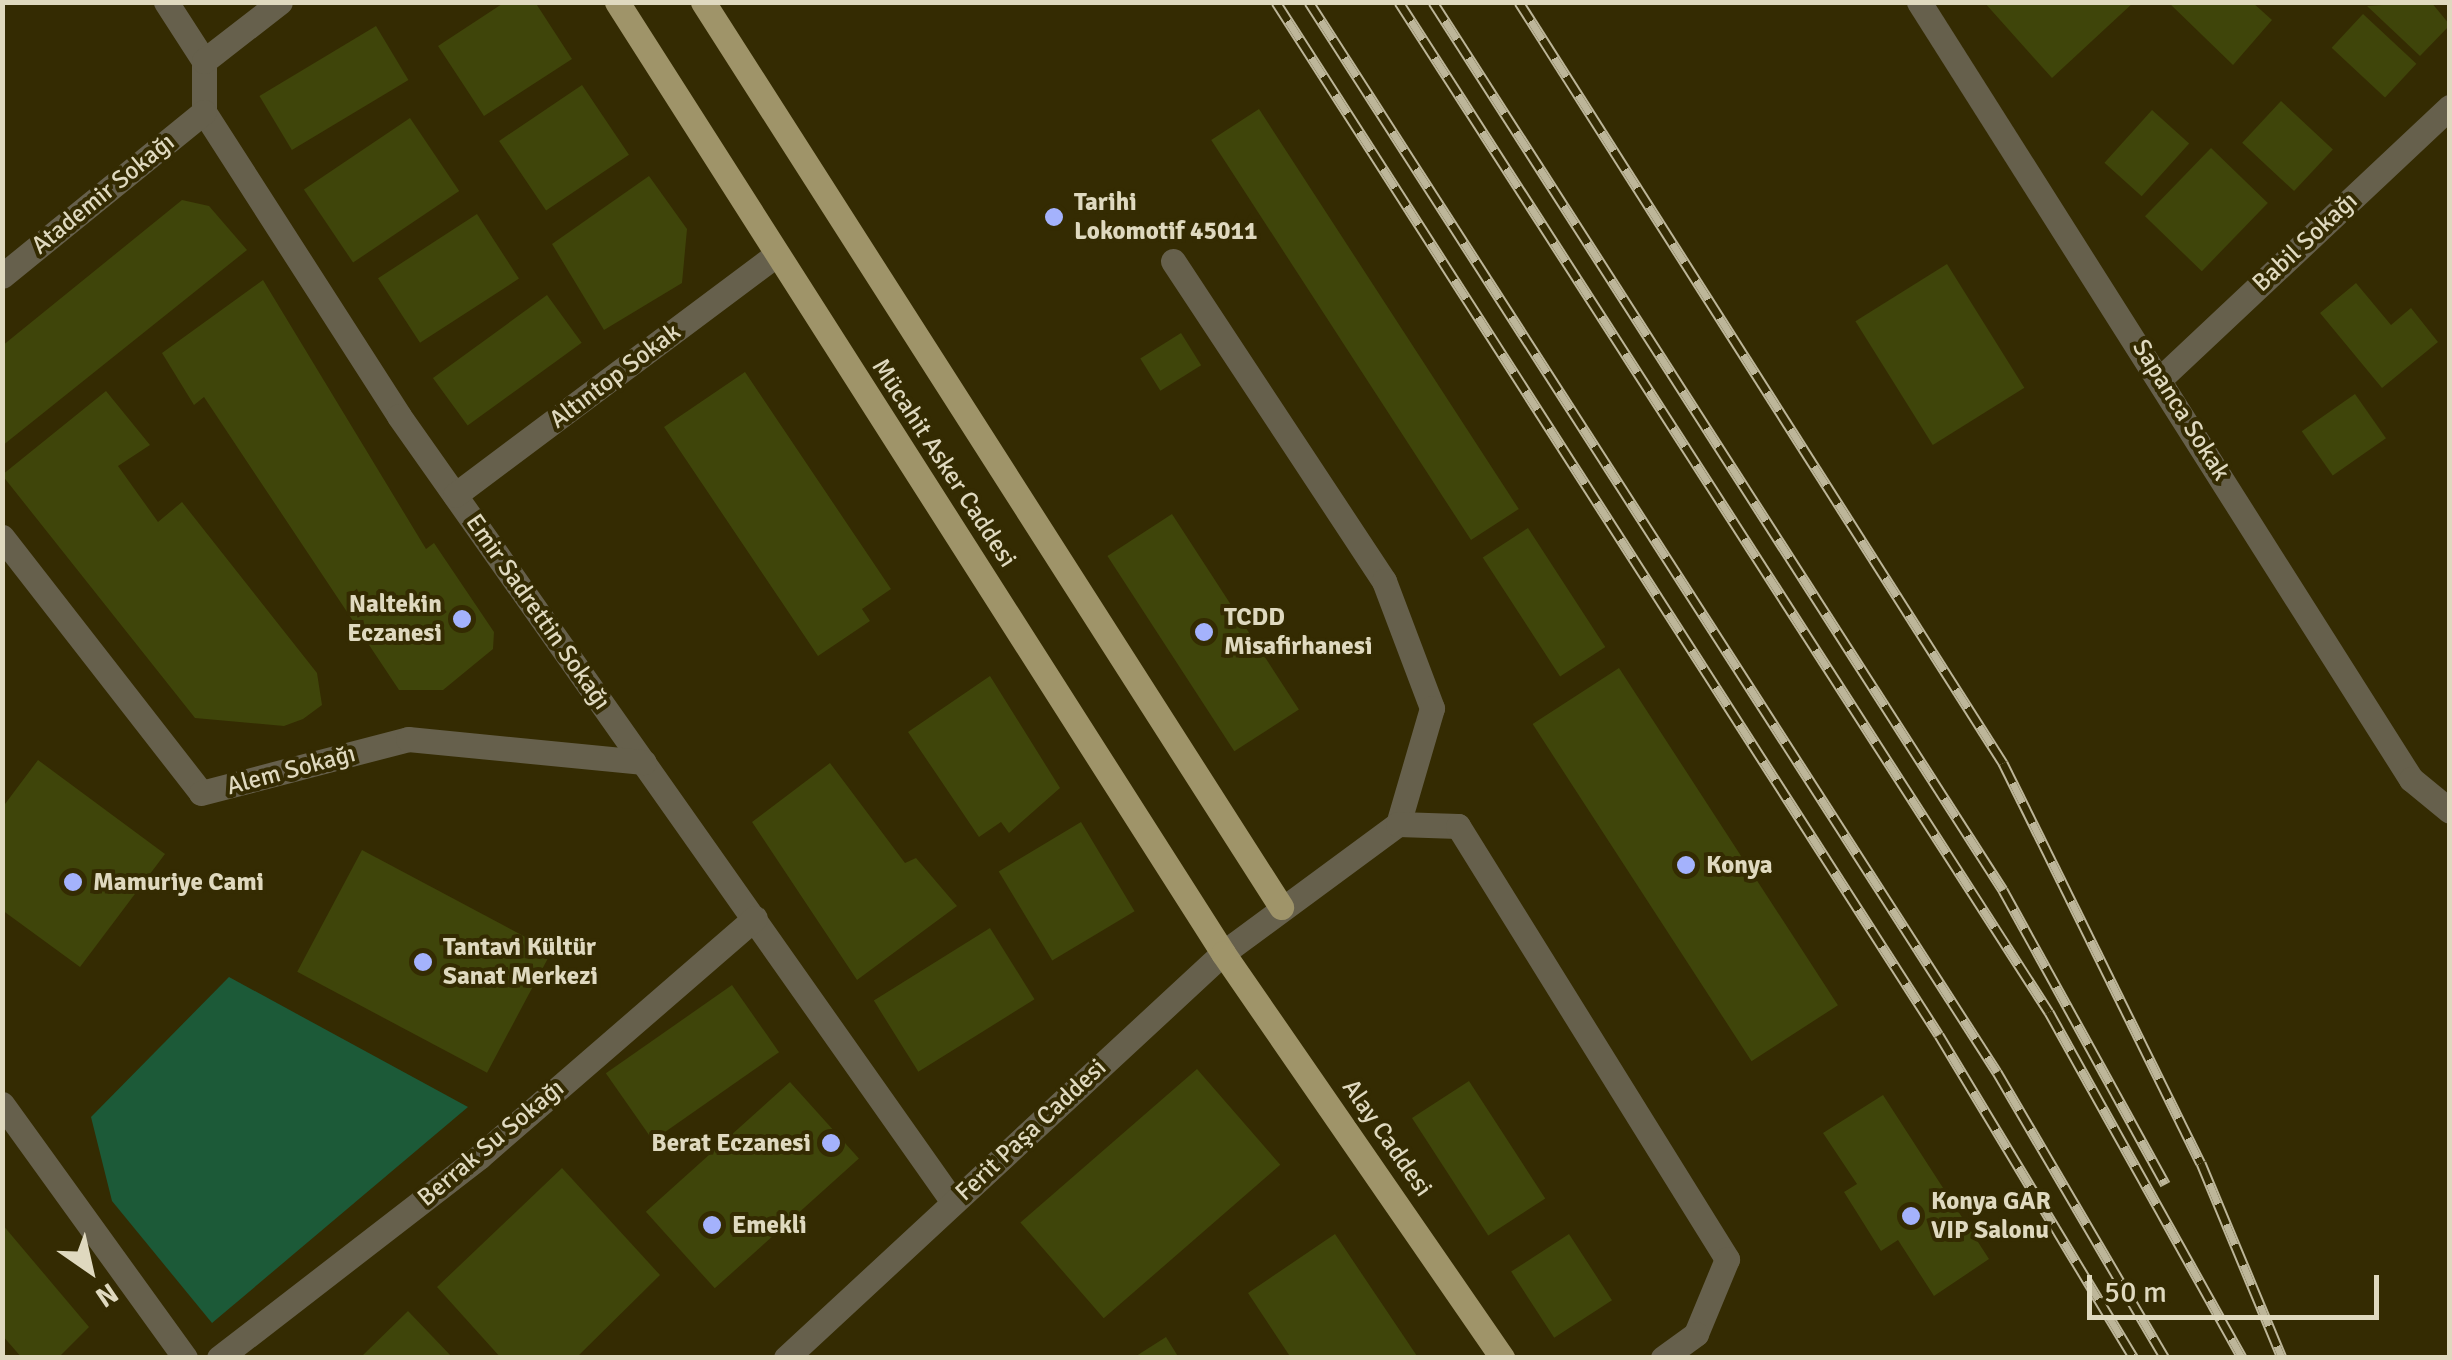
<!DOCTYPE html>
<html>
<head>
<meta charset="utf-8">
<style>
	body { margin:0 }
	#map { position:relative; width:2452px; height:1360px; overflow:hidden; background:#342b02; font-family:Signika,sans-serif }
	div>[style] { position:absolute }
	.green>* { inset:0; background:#1c5a38 }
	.building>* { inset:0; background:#3f450a; transform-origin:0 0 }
	.minor>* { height:25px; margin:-12.5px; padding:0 12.5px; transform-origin:12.5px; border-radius:12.5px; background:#66604c }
	.major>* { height:25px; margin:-12.5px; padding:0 12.5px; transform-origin:12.5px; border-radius:12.5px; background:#9f9469 }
	.rail>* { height:11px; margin-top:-5.5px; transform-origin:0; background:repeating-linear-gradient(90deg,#342b02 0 22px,#bdb699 0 44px); box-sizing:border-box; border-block:2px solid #bdb699 }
	.dots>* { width:28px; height:28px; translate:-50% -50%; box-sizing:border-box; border:5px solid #342b02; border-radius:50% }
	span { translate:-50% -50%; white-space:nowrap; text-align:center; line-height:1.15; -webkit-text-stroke:8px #342b02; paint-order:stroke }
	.street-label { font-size:25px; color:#dfd9bf }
	.poi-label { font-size:25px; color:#dfd9bf; font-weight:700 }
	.left { translate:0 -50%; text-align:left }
	.right { translate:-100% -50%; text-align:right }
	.frame { position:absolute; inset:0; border:5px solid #dfd9bf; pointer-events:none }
	.north { position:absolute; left:40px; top:1220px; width:100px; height:100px; -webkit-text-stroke:8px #342b02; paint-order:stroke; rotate:146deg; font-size:28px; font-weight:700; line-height:40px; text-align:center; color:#dfd9bf }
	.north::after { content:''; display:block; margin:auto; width:35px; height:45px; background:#dfd9bf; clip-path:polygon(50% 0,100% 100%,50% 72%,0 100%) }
	.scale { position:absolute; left:2087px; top:1275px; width:292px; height:45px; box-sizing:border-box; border:5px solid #dfd9bf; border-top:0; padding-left:12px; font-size:30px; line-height:35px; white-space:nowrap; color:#dfd9bf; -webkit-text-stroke:8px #342b02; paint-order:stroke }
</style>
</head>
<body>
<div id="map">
	<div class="green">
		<div style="clip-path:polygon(229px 977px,468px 1107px,212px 1323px,112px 1201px,91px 1117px)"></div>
	</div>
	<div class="building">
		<div style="clip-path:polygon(505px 2px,535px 2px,572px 59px,484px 116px,438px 46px)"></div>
		<div style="clip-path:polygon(1984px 2px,2134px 2px,2052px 78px)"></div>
		<div style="clip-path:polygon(2168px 2px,2252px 2px,2272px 20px,2233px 65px)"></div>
		<div style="clip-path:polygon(2431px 2px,2450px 25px,2420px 56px,2367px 6px)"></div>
		<div style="left:2363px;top:14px;width:73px;height:46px;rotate:43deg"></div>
		<div style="left:376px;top:26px;width:63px;height:136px;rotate:59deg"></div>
		<div style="left:582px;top:85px;width:84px;height:100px;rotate:56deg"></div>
		<div style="left:2281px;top:101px;width:71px;height:57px;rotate:43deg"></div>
		<div style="left:1259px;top:109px;width:477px;height:57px;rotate:57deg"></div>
		<div style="left:2152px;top:110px;width:50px;height:71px;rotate:42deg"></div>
		<div style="left:410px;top:118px;width:88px;height:128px;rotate:56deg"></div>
		<div style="left:2211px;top:148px;width:79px;height:95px;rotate:44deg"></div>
		<div style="clip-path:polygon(649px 176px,687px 229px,682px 283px,604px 330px,552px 244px)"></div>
		<div style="clip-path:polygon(182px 200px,209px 206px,247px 250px,2px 446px,2px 346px)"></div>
		<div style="left:477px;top:214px;width:77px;height:118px;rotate:57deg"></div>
		<div style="left:1947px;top:264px;width:146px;height:108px;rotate:58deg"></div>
		<div style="clip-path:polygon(263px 280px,426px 549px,434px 543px,494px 632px,493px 649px,443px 690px,399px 690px,204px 397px,194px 405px,162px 353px)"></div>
		<div style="clip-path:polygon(2356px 283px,2391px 325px,2411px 308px,2438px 342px,2382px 388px,2320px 313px)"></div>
		<div style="left:547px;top:295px;width:59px;height:141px;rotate:54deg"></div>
		<div style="left:1181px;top:333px;width:38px;height:48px;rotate:58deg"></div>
		<div style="clip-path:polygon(745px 372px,891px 589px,862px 609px,870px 621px,818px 656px,664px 427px)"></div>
		<div style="clip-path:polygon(106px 391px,150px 445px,118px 466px,158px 522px,182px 502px,317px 673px,322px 705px,303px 719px,284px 726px,195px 718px,2px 475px)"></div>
		<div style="left:2355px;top:394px;width:54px;height:65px;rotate:55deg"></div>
		<div style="left:1172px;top:514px;width:233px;height:77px;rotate:57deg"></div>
		<div style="left:1528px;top:528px;width:142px;height:54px;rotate:57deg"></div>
		<div style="left:1619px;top:668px;width:402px;height:103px;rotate:57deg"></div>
		<div style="clip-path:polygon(990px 676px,1060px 788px,1009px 833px,1001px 822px,979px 837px,908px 732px)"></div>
		<div style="clip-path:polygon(38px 760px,165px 854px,80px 967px,2px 910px,2px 808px)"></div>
		<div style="clip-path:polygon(830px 763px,905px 863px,916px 858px,957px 906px,857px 980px,752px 822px)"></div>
		<div style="left:1081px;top:822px;width:104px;height:96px;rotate:59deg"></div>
		<div style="left:362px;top:850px;width:215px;height:138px;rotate:28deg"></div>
		<div style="left:990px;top:928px;width:84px;height:137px;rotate:58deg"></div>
		<div style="left:732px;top:985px;width:82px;height:154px;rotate:55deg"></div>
		<div style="left:1197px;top:1069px;width:127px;height:234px;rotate:49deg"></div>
		<div style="left:1469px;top:1081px;width:140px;height:68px;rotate:57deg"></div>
		<div style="left:790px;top:1082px;width:103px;height:194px;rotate:48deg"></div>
		<div style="clip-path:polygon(1883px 1095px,1989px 1259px,1934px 1296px,1898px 1240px,1881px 1251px,1844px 1192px,1857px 1184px,1823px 1133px)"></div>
		<div style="clip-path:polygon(562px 1168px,660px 1275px,576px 1358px,501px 1358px,437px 1287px)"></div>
		<div style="clip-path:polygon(2px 1224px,89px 1327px,58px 1358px,22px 1358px,2px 1335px)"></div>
		<div style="clip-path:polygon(1335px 1234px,1417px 1356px,1414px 1358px,1291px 1358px,1248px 1293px)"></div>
		<div style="left:1569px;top:1234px;width:79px;height:69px;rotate:57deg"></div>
		<div style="clip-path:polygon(408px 1311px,453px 1358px,360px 1358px)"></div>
		<div style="clip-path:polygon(1166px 1337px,1179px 1358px,1133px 1358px)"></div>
	</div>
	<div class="minor">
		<div style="left:166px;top:2px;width:70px;rotate:57.2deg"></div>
		<div style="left:204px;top:61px;width:51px;rotate:90deg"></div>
		<div style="left:204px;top:112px;width:361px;rotate:57.3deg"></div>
		<div style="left:399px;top:416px;width:962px;rotate:54.82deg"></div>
		<div style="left:1919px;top:2px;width:920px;rotate:57.66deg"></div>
		<div style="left:2411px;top:779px;width:50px;rotate:39.4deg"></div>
		<div style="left:204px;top:61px;width:96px;rotate:-37.8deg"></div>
		<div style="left:1173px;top:261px;width:383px;rotate:56.6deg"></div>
		<div style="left:1384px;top:581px;width:136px;rotate:69.3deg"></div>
		<div style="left:1432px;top:708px;width:121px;rotate:106.3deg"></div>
		<div style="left:2px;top:276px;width:260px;rotate:-39.1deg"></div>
		<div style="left:2161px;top:378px;width:396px;rotate:-43.2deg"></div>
		<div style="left:455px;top:495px;width:399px;rotate:-36.8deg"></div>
		<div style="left:2px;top:537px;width:324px;rotate:52.1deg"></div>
		<div style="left:201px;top:793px;width:214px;rotate:-14.6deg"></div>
		<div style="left:408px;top:739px;width:237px;rotate:5.6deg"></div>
		<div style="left:2px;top:1104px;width:313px;rotate:54.2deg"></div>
		<div style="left:219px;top:1358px;width:329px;rotate:-37.7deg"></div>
		<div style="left:479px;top:1157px;width:365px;rotate:-40.9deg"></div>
		<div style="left:786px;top:1358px;width:596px;rotate:-42.82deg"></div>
		<div style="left:1223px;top:953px;width:217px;rotate:-36.4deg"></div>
		<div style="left:1398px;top:824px;width:60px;rotate:1.9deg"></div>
		<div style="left:1458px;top:826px;width:510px;rotate:58.15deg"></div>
		<div style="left:1727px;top:1259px;width:81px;rotate:112.5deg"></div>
		<div style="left:1696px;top:1334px;width:41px;rotate:144deg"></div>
	</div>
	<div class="major">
		<div style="left:617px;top:2px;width:1128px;rotate:57.49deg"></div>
		<div style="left:1223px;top:953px;width:492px;rotate:55.4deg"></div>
		<div style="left:703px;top:2px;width:1074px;rotate:57.43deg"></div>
	</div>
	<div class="rail">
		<div style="left:1276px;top:2px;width:1227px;rotate:57.31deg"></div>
		<div style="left:1939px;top:1035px;width:377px;rotate:58.9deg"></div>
		<div style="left:1309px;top:2px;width:1272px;rotate:57.26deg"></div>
		<div style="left:1997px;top:1072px;width:332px;rotate:59.6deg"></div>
		<div style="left:1399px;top:2px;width:1201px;rotate:57.24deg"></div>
		<div style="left:2049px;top:1012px;width:396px;rotate:60.8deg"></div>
		<div style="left:1433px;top:2px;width:1055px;rotate:57.3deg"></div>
		<div style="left:2003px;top:890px;width:336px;rotate:61.1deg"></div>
		<div style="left:1519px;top:2px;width:902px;rotate:57.54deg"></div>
		<div style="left:2003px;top:763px;width:446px;rotate:63.7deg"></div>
		<div style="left:2201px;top:1163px;width:211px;rotate:67.4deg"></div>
	</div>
	<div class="dots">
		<div style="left:1054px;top:217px;background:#a4b2fc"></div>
		<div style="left:462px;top:619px;background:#a4b2fc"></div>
		<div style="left:1204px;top:632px;background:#a4b2fc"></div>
		<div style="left:1686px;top:865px;background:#a4b2fc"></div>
		<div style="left:73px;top:882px;background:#a4b2fc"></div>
		<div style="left:423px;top:962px;background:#a4b2fc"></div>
		<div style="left:831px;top:1143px;background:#a4b2fc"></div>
		<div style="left:1911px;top:1216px;background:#a4b2fc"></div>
		<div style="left:712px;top:1225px;background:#a4b2fc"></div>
	</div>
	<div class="street-label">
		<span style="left:103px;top:194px;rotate:-39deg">Atademir Sokağı</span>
		<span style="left:2305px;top:242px;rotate:-43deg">Babil Sokağı</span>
		<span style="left:615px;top:376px;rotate:-37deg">Altıntop Sokak</span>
		<span style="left:2181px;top:410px;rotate:58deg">Sapanca Sokak</span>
		<span style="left:944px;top:463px;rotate:57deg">Mücahit Asker Caddesi</span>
		<span style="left:538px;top:612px;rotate:55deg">Emir Sadrettin Sokağı</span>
		<span style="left:291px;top:770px;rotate:-15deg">Alem Sokağı</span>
		<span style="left:1031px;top:1130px;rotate:-43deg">Ferit Paşa Caddesi</span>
		<span style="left:1387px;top:1138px;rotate:55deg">Alay Caddesi</span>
		<span style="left:491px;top:1143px;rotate:-40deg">Berrak Su Sokağı</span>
	</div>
	<div class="poi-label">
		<span class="left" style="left:1074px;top:217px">Tarihi<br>Lokomotif 45011</span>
		<span class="right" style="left:442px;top:619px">Naltekin<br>Eczanesi</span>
		<span class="left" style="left:1224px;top:632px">TCDD<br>Misafirhanesi</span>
		<span class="left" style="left:1706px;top:865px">Konya</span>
		<span class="left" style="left:93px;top:882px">Mamuriye Cami</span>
		<span class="left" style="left:443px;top:962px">Tantavi Kültür<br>Sanat Merkezi</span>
		<span class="right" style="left:811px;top:1143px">Berat Eczanesi</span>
		<span class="left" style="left:1931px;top:1216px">Konya GAR<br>VIP Salonu</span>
		<span class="left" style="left:732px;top:1225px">Emekli</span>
	</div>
	<div class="frame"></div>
	<div class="north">N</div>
	<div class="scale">50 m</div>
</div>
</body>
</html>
